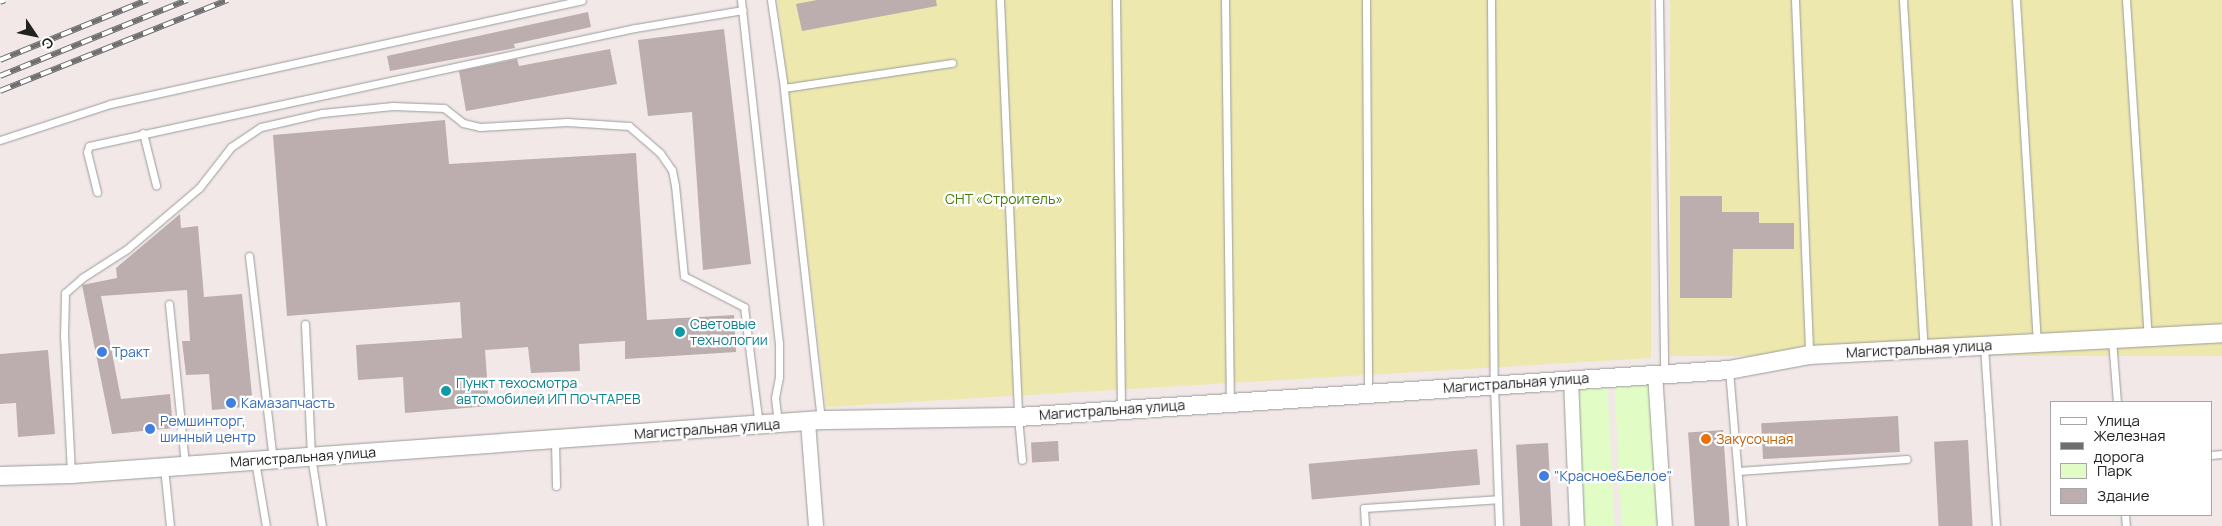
<!DOCTYPE html>
<html>
<head>
<meta charset="utf-8">
<style>
	body { margin:0 }
	#map { position:relative; width:2222px; height:526px; overflow:hidden; background:#f2e8e8; font-family:Manrope,sans-serif }
	div>[style] { position:absolute }
	.grass>* { inset:0; background:#ede8ad; transform-origin:0 0 }
	.park>* { inset:0; background:#e1fcc5; transform-origin:0 0 }
	.building>* { inset:0; background:#bcadaf; transform-origin:0 0 }
	.roads { filter:drop-shadow(0 0 1px #9b9b9b) drop-shadow(0 0 1px #9b9b9b) }
	.service>* { height:7px; margin:-3.5px; padding:0 3.5px; transform-origin:3.5px; border-radius:3.5px; background:#fff }
	.minor>* { height:14px; margin:-7px; padding:0 7px; transform-origin:7px; border-radius:7px; background:#fff }
	.tertiary>* { height:18px; margin:-9px; padding:0 9px; transform-origin:9px; border-radius:9px; background:#fff }
	.rail>* { height:5.5px; margin-top:-2.75px; transform-origin:0; background:repeating-linear-gradient(90deg,#fff 0 11px,#6f6f6f 0 22px); box-sizing:border-box; border-block:1px solid #6f6f6f }
	.dots>* { width:14px; height:14px; translate:-50% -50%; box-sizing:border-box; border:2px solid #fff; border-radius:50% }
	span { translate:-50% -50%; white-space:nowrap; text-align:center; line-height:1.15; -webkit-text-stroke:4.5px #fff; paint-order:stroke }
	.park-label { font-size:14px; color:#458008 }
	.culture-label { font-size:14px; color:#0d838f }
	.left { translate:0 -50%; text-align:left }
	.street-label { font-size:14px; color:#212121 }
	.shop-label { font-size:14px; color:#366cbe }
	.food-label { font-size:14px; color:#c56008 }
	.legend { position:absolute; left:2050px; top:401px; width:162px; height:115px; box-sizing:border-box; background:#fff; border:1px solid #a6a6a6; margin:0; padding:6px 9px; list-style:none; font-size:15px; color:#212121 }
	.legend li { display:flex; align-items:center; gap:10px; height:25px }
	.legend b { width:25px; border:1px solid #a6a6a6 }
	.north { position:absolute; left:10px; top:10px; width:50px; height:50px; -webkit-text-stroke:4px #fff; paint-order:stroke; rotate:124deg; font-size:14px; font-weight:700; line-height:20px; text-align:center; color:#212121 }
	.north::after { content:''; display:block; margin:auto; width:18px; height:22px; background:#212121; clip-path:polygon(50% 0,100% 100%,50% 72%,0 100%) }
</style>
</head>
<body>
<div id="map">
	<div class="grass">
		<div style="clip-path:polygon(777px 0,1651px 0,1651px 358px,826px 407px)"></div>
		<div style="left:1670px;top:0;width:552px;height:356px"></div>
	</div>
	<div class="park">
		<div style="left:1653px;top:377px;width:149px;height:39px;rotate:87deg"></div>
		<div style="left:1607px;top:379px;width:147px;height:35px;rotate:87deg"></div>
	</div>
	<div class="building">
		<div style="clip-path:polygon(817px 0,936px 0,937px 6px,802px 31px,796px 4px)"></div>
		<div style="clip-path:polygon(588px 12px,591px 27px,514px 44px,515px 48px,390px 71px,387px 56px)"></div>
		<div style="clip-path:polygon(724px 29px,751px 264px,703px 270px,692px 112px,648px 116px,638px 40px)"></div>
		<div style="clip-path:polygon(610px 49px,617px 84px,466px 111px,459px 71px,517px 59px,519px 66px)"></div>
		<div style="clip-path:polygon(445px 120px,449px 164px,636px 153px,647px 320px,734px 315px,736px 352px,625px 359px,625px 341px,579px 344px,580px 371px,531px 373px,528px 347px,485px 350px,489px 406px,405px 413px,403px 377px,358px 380px,356px 345px,462px 338px,460px 302px,287px 316px,273px 135px)"></div>
		<div style="clip-path:polygon(1680px 196px,1722px 196px,1722px 212px,1759px 212px,1759px 223px,1794px 223px,1794px 249px,1733px 249px,1732px 298px,1680px 298px)"></div>
		<div style="clip-path:polygon(180px 214px,181px 228px,198px 226px,204px 297px,242px 294px,253px 406px,212px 410px,209px 374px,186px 375px,182px 341px,190px 341px,187px 290px,101px 296px,121px 399px,170px 394px,173px 428px,112px 434px,82px 285px,117px 278px,116px 268px)"></div>
		<div style="clip-path:polygon(48px 350px,55px 434px,18px 437px,16px 403px,0 404px,0 354px)"></div>
		<div style="left:1898px;top:416px;width:36px;height:137px;rotate:87deg"></div>
		<div style="left:1723px;top:430px;width:96px;height:35px;rotate:86deg"></div>
		<div style="left:1968px;top:440px;width:86px;height:34px;rotate:87deg"></div>
		<div style="left:1058px;top:441px;width:20px;height:27px;rotate:87deg"></div>
		<div style="left:1548px;top:443px;width:83px;height:32px;rotate:87deg"></div>
		<div style="left:1477px;top:449px;width:36px;height:169px;rotate:85deg"></div>
	</div>
	<div class="roads">
		<div class="service">
			<div style="left:741px;top:0;width:345px;rotate:83.7deg"></div>
			<div style="left:779px;top:343px;width:34px;rotate:90deg"></div>
			<div style="left:779px;top:377px;width:21px;rotate:101deg"></div>
			<div style="left:775px;top:398px;width:24px;rotate:83deg"></div>
			<div style="left:771px;top:0;width:89px;rotate:81.6deg"></div>
			<div style="left:1000px;top:0;width:417px;rotate:87.5deg"></div>
			<div style="left:1018px;top:417px;width:43px;rotate:84.7deg"></div>
			<div style="left:1116px;top:0;width:409px;rotate:89.3deg"></div>
			<div style="left:1225px;top:0;width:402px;rotate:89.3deg"></div>
			<div style="left:1366px;top:0;width:394px;rotate:89.7deg"></div>
			<div style="left:1491px;top:0;width:385px;rotate:89.6deg"></div>
			<div style="left:1494px;top:385px;width:141px;rotate:88deg"></div>
			<div style="left:1659px;top:0;width:372px;rotate:89.2deg"></div>
			<div style="left:1795px;top:0;width:354px;rotate:87.7deg"></div>
			<div style="left:1903px;top:0;width:350px;rotate:86.6deg"></div>
			<div style="left:2016px;top:0;width:344px;rotate:86.5deg"></div>
			<div style="left:2126px;top:0;width:339px;rotate:86.3deg"></div>
			<div style="left:143px;top:133px;width:54px;rotate:76deg"></div>
			<div style="left:0;top:140px;width:116px;rotate:-18.1deg"></div>
			<div style="left:110px;top:104px;width:483px;rotate:-12.4deg"></div>
			<div style="left:97px;top:192px;width:41px;rotate:-104deg"></div>
			<div style="left:87px;top:152px;width:6px;rotate:-72deg"></div>
			<div style="left:89px;top:146px;width:559px;rotate:-12.2deg"></div>
			<div style="left:635px;top:28px;width:109px;rotate:-9.5deg"></div>
			<div style="left:249px;top:256px;width:204px;rotate:83.3deg"></div>
			<div style="left:169px;top:304px;width:162px;rotate:84.3deg"></div>
			<div style="left:305px;top:324px;width:132px;rotate:87.4deg"></div>
			<div style="left:311px;top:456px;width:71px;rotate:81.1deg"></div>
			<div style="left:2112px;top:340px;width:62px;rotate:85.4deg"></div>
			<div style="left:1984px;top:346px;width:180px;rotate:86.2deg"></div>
			<div style="left:1729px;top:370px;width:157px;rotate:85.2deg"></div>
			<div style="left:821px;top:420px;width:334px;rotate:-96.4deg"></div>
			<div style="left:784px;top:88px;width:170px;rotate:-8.5deg"></div>
			<div style="left:555px;top:441px;width:45px;rotate:88.7deg"></div>
			<div style="left:2211px;top:455px;width:11px;rotate:-5deg"></div>
			<div style="left:255px;top:461px;width:66px;rotate:80.4deg"></div>
			<div style="left:164px;top:467px;width:59px;rotate:84.2deg"></div>
			<div style="left:1738px;top:471px;width:169px;rotate:-4.1deg"></div>
			<div style="left:71px;top:473px;width:136px;rotate:-92.9deg"></div>
			<div style="left:64px;top:337px;width:44px;rotate:-88.7deg"></div>
			<div style="left:65px;top:293px;width:23px;rotate:-41deg"></div>
			<div style="left:82px;top:278px;width:54px;rotate:-32.8deg"></div>
			<div style="left:127px;top:249px;width:94px;rotate:-40.3deg"></div>
			<div style="left:199px;top:188px;width:52px;rotate:-52deg"></div>
			<div style="left:231px;top:147px;width:36px;rotate:-34deg"></div>
			<div style="left:261px;top:127px;width:63px;rotate:-12.9deg"></div>
			<div style="left:322px;top:113px;width:71px;rotate:-5.6deg"></div>
			<div style="left:393px;top:106px;width:51px;rotate:2.2deg"></div>
			<div style="left:444px;top:108px;width:24px;rotate:38deg"></div>
			<div style="left:463px;top:123px;width:17px;rotate:13deg"></div>
			<div style="left:480px;top:127px;width:87px;rotate:-3.3deg"></div>
			<div style="left:567px;top:122px;width:62px;rotate:3.7deg"></div>
			<div style="left:629px;top:126px;width:41px;rotate:41.1deg"></div>
			<div style="left:660px;top:153px;width:21px;rotate:55deg"></div>
			<div style="left:672px;top:170px;width:15px;rotate:79deg"></div>
			<div style="left:675px;top:185px;width:91px;rotate:84.4deg"></div>
			<div style="left:684px;top:276px;width:68px;rotate:27.3deg"></div>
			<div style="left:744px;top:307px;width:119px;rotate:82.8deg"></div>
			<div style="left:2125px;top:515px;width:11px;rotate:85deg"></div>
			<div style="left:1365px;top:526px;width:18px;rotate:-93deg"></div>
			<div style="left:1364px;top:508px;width:134px;rotate:-3.8deg"></div>
		</div>
		<div class="minor">
			<div style="left:1655px;top:373px;width:153px;rotate:86.3deg"></div>
			<div style="left:1571px;top:379px;width:147px;rotate:87.7deg"></div>
			<div style="left:808px;top:422px;width:104px;rotate:85.6deg"></div>
		</div>
		<div class="tertiary">
			<div style="left:0;top:476px;width:71px;rotate:-1.6deg"></div>
			<div style="left:71px;top:474px;width:752px;rotate:-4.12deg"></div>
			<div style="left:821px;top:420px;width:197px;rotate:-0.9deg"></div>
			<div style="left:1018px;top:417px;width:713px;rotate:-3.78deg"></div>
			<div style="left:1729px;top:370px;width:81px;rotate:-10.6deg"></div>
			<div style="left:1809px;top:355px;width:414px;rotate:-3deg"></div>
		</div>
	</div>
	<div class="rail">
		<div style="left:0;top:2px;width:5px;rotate:-22deg"></div>
		<div style="left:0;top:60px;width:159px;rotate:-22.2deg"></div>
		<div style="left:0;top:76px;width:202px;rotate:-22.1deg"></div>
		<div style="left:0;top:91px;width:245px;rotate:-21.8deg"></div>
	</div>
	<div class="dots">
		<div style="left:680px;top:332px;background:#0f9aa8"></div>
		<div style="left:102px;top:352px;background:#3f7fe0"></div>
		<div style="left:446px;top:391px;background:#0f9aa8"></div>
		<div style="left:231px;top:403px;background:#3f7fe0"></div>
		<div style="left:150px;top:429px;background:#3f7fe0"></div>
		<div style="left:1706px;top:439px;background:#e8710a"></div>
		<div style="left:1544px;top:476px;background:#3f7fe0"></div>
	</div>
	<div class="park-label">
		<span style="left:1004px;top:199px">СНТ «Строитель»</span>
	</div>
	<div class="culture-label">
		<span class="left" style="left:690px;top:332px">Световые<br>технологии</span>
		<span class="left" style="left:456px;top:391px">Пункт техосмотра<br>автомобилей ИП ПОЧТАРЕВ</span>
	</div>
	<div class="street-label">
		<span style="left:1919px;top:349px;rotate:-3deg">Магистральная улица</span>
		<span style="left:1516px;top:383px;rotate:-4deg">Магистральная улица</span>
		<span style="left:1112px;top:410px;rotate:-4deg">Магистральная улица</span>
		<span style="left:707px;top:429px;rotate:-4deg">Магистральная улица</span>
		<span style="left:303px;top:457px;rotate:-4deg">Магистральная улица</span>
	</div>
	<div class="shop-label">
		<span class="left" style="left:112px;top:352px">Тракт</span>
		<span class="left" style="left:241px;top:403px">Камазапчасть</span>
		<span class="left" style="left:160px;top:429px">Ремшинторг,<br>шинный центр</span>
		<span class="left" style="left:1554px;top:476px">"Красное&amp;Белое"</span>
	</div>
	<div class="food-label">
		<span class="left" style="left:1716px;top:439px">Закусочная</span>
	</div>
	<ul class="legend">
	<li><b style="height:6px;background:#fff"></b>Улица</li>
	<li><b style="height:6px;background:#6f6f6f"></b>Железная дорога</li>
	<li><b style="height:14px;background:#e1fcc5"></b>Парк</li>
	<li><b style="height:14px;background:#bcadaf"></b>Здание</li>
	</ul>
	<div class="north">С</div>
</div>
</body>
</html>
